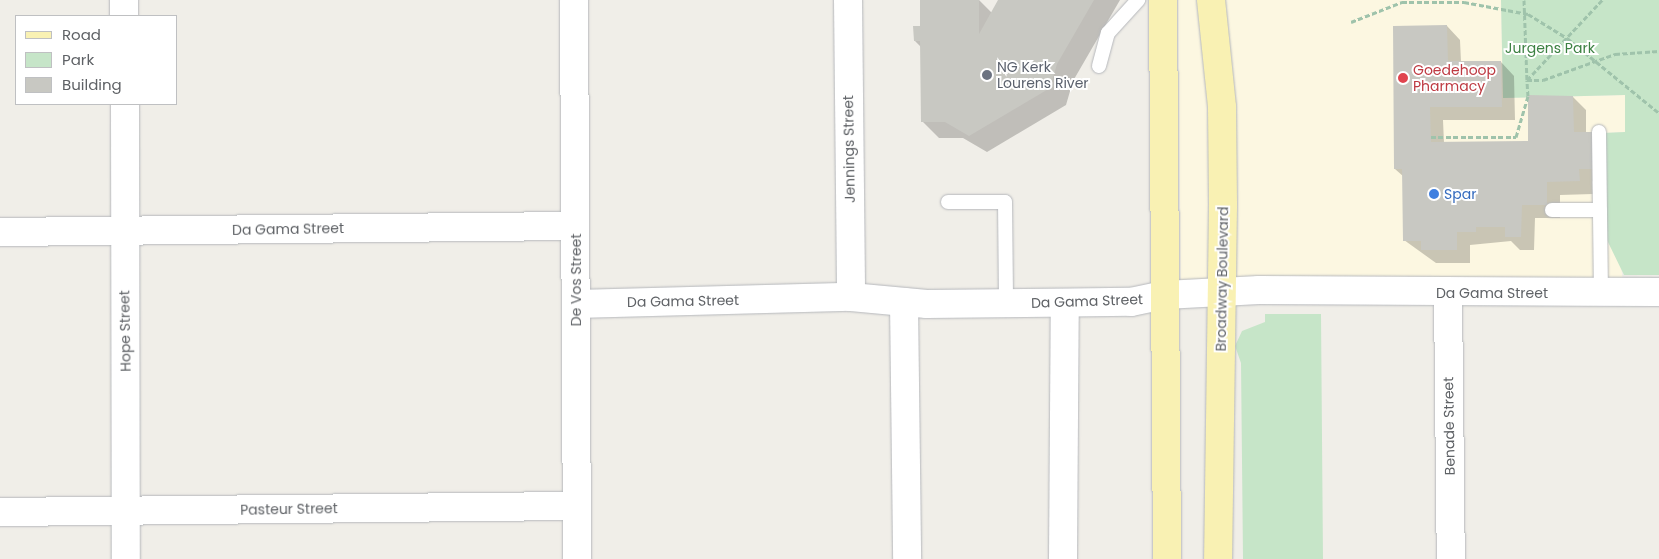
<!DOCTYPE html>
<html>
<head>
<meta charset="utf-8">
<style>
	body { margin:0 }
	#map { position:relative; width:1659px; height:559px; overflow:hidden; background:#f0eee8; font-family:Poppins,sans-serif }
	div>[style] { position:absolute }
	.commercial>* { inset:0; background:#fcf7e1 }
	.green>* { inset:0; background:#c6e5c8 }
	.shadow>* { inset:0; background:#0003 }
	.building>* { inset:0; background:#c8c8c2 }
	.path>* { height:3px; margin-top:-1.5px; transform-origin:0; background:repeating-linear-gradient(90deg,#9fc3ab 0 5px,transparent 0 7.5px) }
	.roads { filter:drop-shadow(0 0 1px #b5b7bb) drop-shadow(0 0 1px #b5b7bb) }
	.lane>* { height:14px; margin:-7px; padding:0 7px; transform-origin:7px; border-radius:7px; background:#fff }
	.street>* { height:28px; margin:-14px; padding:0 14px; transform-origin:14px; border-radius:14px; background:#fff }
	.primary>* { height:28px; margin:-14px; padding:0 14px; transform-origin:14px; border-radius:14px; background:#f9f1b3 }
	.dots>* { width:14px; height:14px; translate:-50% -50%; box-sizing:border-box; border:2px solid #fff; border-radius:50% }
	span { translate:-50% -50%; white-space:nowrap; text-align:center; line-height:1.15; -webkit-text-stroke:4px #fff; paint-order:stroke }
	.park-label { font-size:14px; color:#3c8142 }
	.worship-label { font-size:14px; color:#5b616d }
	.left { translate:0 -50%; text-align:left }
	.health-label { font-size:14px; color:#be3a42 }
	.street-label { font-size:14px; color:#5f6266 }
	.shop-label { font-size:14px; color:#366cbe }
	.legend { position:absolute; left:15px; top:15px; width:162px; height:90px; box-sizing:border-box; background:#fff; border:1px solid #bfc0c2; margin:0; padding:6px 9px; list-style:none; font-size:15px; color:#5f6266 }
	.legend li { display:flex; align-items:center; gap:10px; height:25px }
	.legend b { width:25px; border:1px solid #bfc0c2 }
</style>
</head>
<body>
<div id="map">
	<div class="commercial">
		<div style="clip-path:polygon(1178px 0,1501px 0,1503px 98px,1625px 95px,1626px 132px,1603px 133px,1624px 289px,1181px 293px)"></div>
	</div>
	<div class="green">
		<div style="clip-path:polygon(1501px 0,1659px 0,1659px 275px,1624px 275px,1606px 238px,1603px 133px,1625px 132px,1625px 95px,1503px 98px)"></div>
		<div style="clip-path:polygon(1265px 314px,1321px 314px,1323px 559px,1243px 559px,1241px 363px,1235px 346px,1242px 331px,1265px 322px)"></div>
	</div>
	<div class="shadow">
		<div style="clip-path:polygon(921px 0,979px 0,992px 13px,1000px 0,1120px 0,1073px 81px,1066px 105px,987px 152px,963px 138px,939px 138px,922px 121px,921px 47px,915px 41px,921px 27px)"></div>
		<div style="clip-path:polygon(1447px 26px,1460px 40px,1461px 62px,1501px 62px,1514px 76px,1515px 120px,1443px 120px,1444px 143px,1529px 143px,1573px 97px,1586px 110px,1586px 133px,1605px 146px,1605px 182px,1592px 181px,1593px 194px,1560px 195px,1560px 218px,1535px 218px,1534px 250px,1520px 250px,1511px 241px,1470px 245px,1470px 263px,1436px 263px,1404px 240px,1404px 177px,1395px 169px)"></div>
	</div>
	<div class="building">
		<div style="clip-path:polygon(920px 0,979px 0,979px 34px,998px 0,1094px 0,1057px 64px,1050px 88px,969px 136px,945px 122px,921px 122px,920px 41px,914px 41px,913px 26px,920px 26px)"></div>
		<div style="clip-path:polygon(1447px 25px,1448px 61px,1501px 61px,1502px 107px,1430px 107px,1431px 142px,1528px 141px,1528px 95px,1573px 96px,1574px 132px,1592px 132px,1592px 169px,1579px 169px,1580px 181px,1547px 182px,1547px 205px,1522px 205px,1521px 237px,1505px 237px,1505px 227px,1476px 227px,1476px 232px,1457px 232px,1457px 250px,1421px 250px,1421px 241px,1403px 241px,1402px 169px,1394px 169px,1393px 26px)"></div>
	</div>
	<div class="path">
		<div style="left:1524px;top:0;width:80px;rotate:87.9deg"></div>
		<div style="left:1527px;top:80px;width:16px"></div>
		<div style="left:1543px;top:80px;width:77px;rotate:-19.9deg"></div>
		<div style="left:1615px;top:54px;width:44px;rotate:-3.9deg"></div>
		<div style="left:1351px;top:22px;width:55px;rotate:-21.4deg"></div>
		<div style="left:1402px;top:2px;width:62px"></div>
		<div style="left:1464px;top:2px;width:65px;rotate:10.6deg"></div>
		<div style="left:1528px;top:14px;width:46px;rotate:31.6deg"></div>
		<div style="left:1567px;top:38px;width:119px;rotate:39.2deg"></div>
		<div style="left:1431px;top:137px;width:85px"></div>
		<div style="left:1516px;top:137px;width:43px;rotate:-73.7deg"></div>
		<div style="left:1528px;top:96px;width:16px;rotate:-94deg"></div>
		<div style="left:1527px;top:80px;width:110px;rotate:-46.8deg"></div>
	</div>
	<div class="roads">
		<div class="lane">
			<div style="left:1099px;top:66px;width:34px;rotate:-75deg"></div>
			<div style="left:1108px;top:33px;width:45px;rotate:-47.7deg"></div>
			<div style="left:1599px;top:132px;width:160px;rotate:89.3deg"></div>
			<div style="left:948px;top:202px;width:57px"></div>
			<div style="left:1005px;top:202px;width:101px;rotate:89.4deg"></div>
			<div style="left:1552px;top:210px;width:48px"></div>
		</div>
		<div class="street">
			<div style="left:124px;top:0;width:16px;rotate:90deg"></div>
			<div style="left:574px;top:0;width:559px;rotate:89.69deg"></div>
			<div style="left:848px;top:0;width:297px;rotate:89.4deg"></div>
			<div style="left:125px;top:104px;width:455px;rotate:89.9deg"></div>
			<div style="left:0;top:232px;width:575px;rotate:-0.6deg"></div>
			<div style="left:1448px;top:293px;width:266px;rotate:89.4deg"></div>
			<div style="left:904px;top:302px;width:257px;rotate:89.3deg"></div>
			<div style="left:576px;top:304px;width:275px;rotate:-1.5deg"></div>
			<div style="left:851px;top:297px;width:76px;rotate:5.3deg"></div>
			<div style="left:927px;top:304px;width:204px;rotate:-0.6deg"></div>
			<div style="left:1131px;top:302px;width:35px;rotate:-12deg"></div>
			<div style="left:1165px;top:295px;width:94px;rotate:-3deg"></div>
			<div style="left:1259px;top:290px;width:400px;rotate:0.3deg"></div>
			<div style="left:0;top:512px;width:577px;rotate:-0.6deg"></div>
			<div style="left:1063px;top:559px;width:256px;rotate:-89.6deg"></div>
		</div>
		<div class="primary">
			<div style="left:1163px;top:0;width:559px;rotate:89.59deg"></div>
			<div style="left:1211px;top:0;width:108px;rotate:84.1deg"></div>
			<div style="left:1222px;top:107px;width:99px;rotate:89.4deg"></div>
			<div style="left:1223px;top:206px;width:353px;rotate:90.8deg"></div>
		</div>
	</div>
	<div class="dots">
		<div style="left:987px;top:75px;background:#6b7280"></div>
		<div style="left:1403px;top:78px;background:#e0444e"></div>
		<div style="left:1434px;top:194px;background:#3f7fe0"></div>
	</div>
	<div class="park-label">
		<span style="left:1550px;top:48px">Jurgens Park</span>
	</div>
	<div class="worship-label">
		<span class="left" style="left:997px;top:75px">NG Kerk<br>Lourens River</span>
	</div>
	<div class="health-label">
		<span class="left" style="left:1413px;top:78px">Goedehoop<br>Pharmacy</span>
	</div>
	<div class="street-label">
		<span style="left:849px;top:149px;rotate:-91deg">Jennings Street</span>
		<span style="left:288px;top:229px;rotate:-1deg">Da Gama Street</span>
		<span style="left:1222px;top:279px;rotate:-89deg">Broadway Boulevard</span>
		<span style="left:576px;top:280px;rotate:-90deg">De Vos Street</span>
		<span style="left:1492px;top:293px">Da Gama Street</span>
		<span style="left:683px;top:301px;rotate:-1deg">Da Gama Street</span>
		<span style="left:1087px;top:301px;rotate:-2deg">Da Gama Street</span>
		<span style="left:125px;top:331px;rotate:-91deg">Hope Street</span>
		<span style="left:1449px;top:426px;rotate:-91deg">Benade Street</span>
		<span style="left:289px;top:509px;rotate:-1deg">Pasteur Street</span>
	</div>
	<div class="shop-label">
		<span class="left" style="left:1444px;top:194px">Spar</span>
	</div>
	<ul class="legend">
	<li><b style="height:6px;background:#f9f1b3"></b>Road</li>
	<li><b style="height:14px;background:#c6e5c8"></b>Park</li>
	<li><b style="height:14px;background:#c8c8c2"></b>Building</li>
	</ul>
</div>
</body>
</html>
